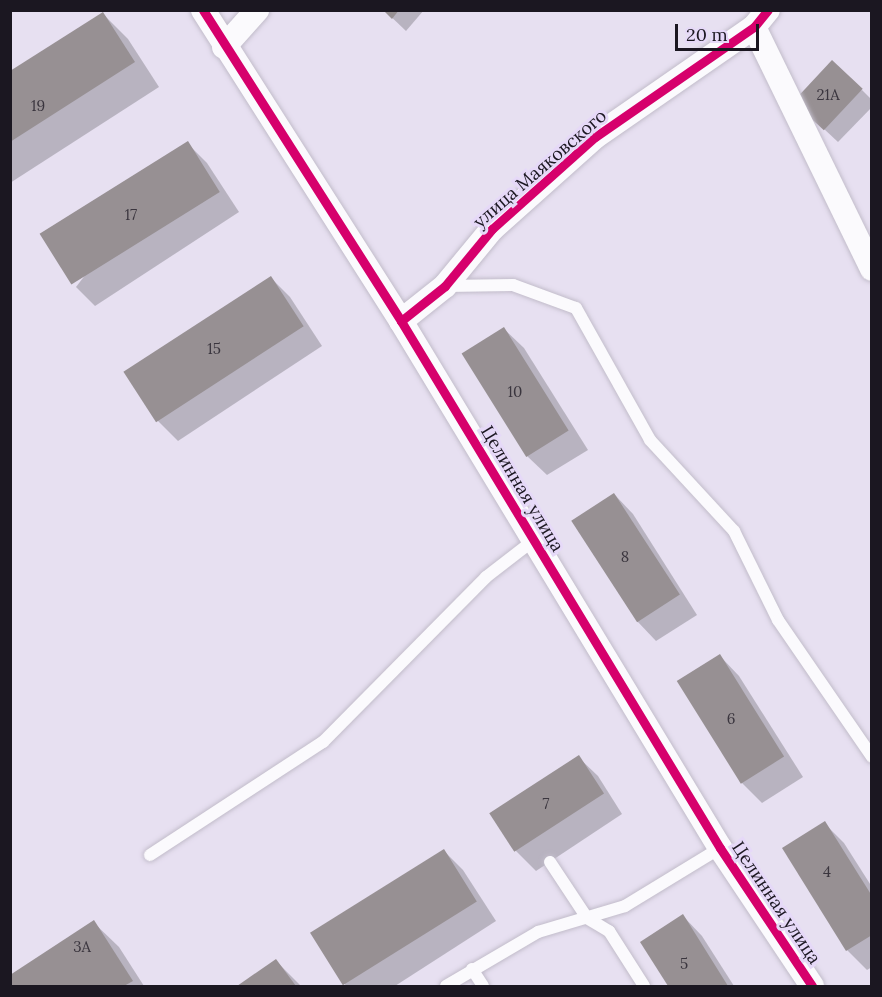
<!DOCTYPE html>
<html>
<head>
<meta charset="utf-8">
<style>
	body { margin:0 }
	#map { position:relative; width:882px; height:997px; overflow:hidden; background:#e7e0f1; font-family:Lora,serif }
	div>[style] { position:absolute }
	.shadow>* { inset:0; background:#0003 }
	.building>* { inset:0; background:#979093; transform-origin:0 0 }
	.roads { filter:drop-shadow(0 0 2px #c2bcca) drop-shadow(0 0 2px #c2bcca) }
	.service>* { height:12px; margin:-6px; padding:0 6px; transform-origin:6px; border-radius:6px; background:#fbfafd }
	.minor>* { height:24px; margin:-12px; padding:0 12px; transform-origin:12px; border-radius:12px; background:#fbfafd }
	.cycleway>* { height:9px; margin:-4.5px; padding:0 4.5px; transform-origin:4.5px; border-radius:4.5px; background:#d6006c }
	span { translate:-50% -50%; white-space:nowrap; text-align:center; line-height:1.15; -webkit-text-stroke:6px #e6d9f8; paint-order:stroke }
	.number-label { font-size:15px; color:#3a353e }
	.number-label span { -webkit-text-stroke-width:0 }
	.street-label { font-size:18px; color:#1b1721 }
	.frame { position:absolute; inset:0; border:12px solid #1b1721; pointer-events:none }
	.scale { position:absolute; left:675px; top:24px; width:84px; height:27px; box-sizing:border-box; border:3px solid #1b1721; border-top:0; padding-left:8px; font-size:18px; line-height:21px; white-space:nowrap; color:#1b1721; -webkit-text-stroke:4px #e6d9f8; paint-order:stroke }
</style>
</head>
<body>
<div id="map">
	<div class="shadow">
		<div style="clip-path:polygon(384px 10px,424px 10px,406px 31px)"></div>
		<div style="clip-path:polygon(103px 14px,128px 39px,159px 87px,10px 183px,10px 73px)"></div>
		<div style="clip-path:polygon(862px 90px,872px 100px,872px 107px,838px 142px,809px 115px)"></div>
		<div style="clip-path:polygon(187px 143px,207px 163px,239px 212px,95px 306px,76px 287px)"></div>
		<div style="clip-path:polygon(271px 278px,290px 297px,322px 346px,178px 441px,158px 421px,127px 372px)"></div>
		<div style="clip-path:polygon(504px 329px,524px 348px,588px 450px,547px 475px,527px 456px)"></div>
		<div style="clip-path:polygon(614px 494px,633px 514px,697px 615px,656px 641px,637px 621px)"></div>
		<div style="clip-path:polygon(720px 656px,739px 676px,803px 777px,762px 803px,742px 783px,679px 682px)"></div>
		<div style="clip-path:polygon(578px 757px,598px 776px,622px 814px,536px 871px,516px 851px,491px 813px)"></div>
		<div style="clip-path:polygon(824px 823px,844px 843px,872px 887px,872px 967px,867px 970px,847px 950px)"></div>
		<div style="clip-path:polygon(444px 851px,463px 870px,496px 921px,395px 986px,346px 986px,313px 935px)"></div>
		<div style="clip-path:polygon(683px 916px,702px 936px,734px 986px,670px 986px,642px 942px)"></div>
		<div style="clip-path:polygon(93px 922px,119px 947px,144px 986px,10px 986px,10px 977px)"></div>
		<div style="clip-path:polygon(276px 961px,301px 986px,239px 986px)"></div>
	</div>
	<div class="building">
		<div style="clip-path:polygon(383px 10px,399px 10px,392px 19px)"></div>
		<div style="clip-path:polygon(103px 12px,135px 62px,10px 142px,10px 71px)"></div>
		<div style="left:832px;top:60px;width:42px;height:57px;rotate:43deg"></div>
		<div style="left:188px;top:141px;width:60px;height:175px;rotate:58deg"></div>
		<div style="left:271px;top:276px;width:60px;height:176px;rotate:57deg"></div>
		<div style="left:504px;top:327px;width:122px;height:50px;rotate:58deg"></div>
		<div style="left:614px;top:493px;width:121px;height:51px;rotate:57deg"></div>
		<div style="left:720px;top:654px;width:121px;height:51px;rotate:58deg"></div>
		<div style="left:579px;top:755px;width:46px;height:107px;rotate:57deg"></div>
		<div style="clip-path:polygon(825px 821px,872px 896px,872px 935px,846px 951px,782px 848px)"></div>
		<div style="left:444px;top:849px;width:62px;height:158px;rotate:58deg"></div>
		<div style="clip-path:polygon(683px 914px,728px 986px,668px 986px,640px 942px)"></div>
		<div style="clip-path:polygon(94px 920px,133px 981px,124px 986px,10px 986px,10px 975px)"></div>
		<div style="clip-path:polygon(276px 959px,296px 986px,237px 986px)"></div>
	</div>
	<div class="roads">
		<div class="service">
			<div style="left:446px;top:286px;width:67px;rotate:-0.9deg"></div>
			<div style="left:513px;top:285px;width:67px;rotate:20.1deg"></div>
			<div style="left:576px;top:308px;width:151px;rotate:60.7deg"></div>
			<div style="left:650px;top:440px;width:124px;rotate:47.3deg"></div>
			<div style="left:734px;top:531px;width:99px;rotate:63.7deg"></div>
			<div style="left:778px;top:620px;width:166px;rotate:55.5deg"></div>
			<div style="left:150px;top:855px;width:207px;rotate:-33.2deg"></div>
			<div style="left:323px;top:742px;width:232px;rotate:-45.3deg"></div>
			<div style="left:486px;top:577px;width:61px;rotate:-37.6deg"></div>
			<div style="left:550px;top:862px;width:67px;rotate:56.5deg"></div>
			<div style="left:587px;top:918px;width:26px;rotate:31deg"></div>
			<div style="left:609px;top:931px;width:65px;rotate:57.5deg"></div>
			<div style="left:472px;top:969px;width:20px;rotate:57deg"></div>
			<div style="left:446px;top:986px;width:107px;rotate:-30.4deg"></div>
			<div style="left:538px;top:932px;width:91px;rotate:-16.6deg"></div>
			<div style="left:625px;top:906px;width:111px;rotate:-31.4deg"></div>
		</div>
		<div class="minor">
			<div style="left:203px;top:10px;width:369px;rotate:57.5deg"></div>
			<div style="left:401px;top:321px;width:616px;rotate:58.81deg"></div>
			<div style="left:720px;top:848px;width:166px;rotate:56.3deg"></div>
			<div style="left:754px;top:27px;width:269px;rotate:64deg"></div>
			<div style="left:224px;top:47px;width:50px;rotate:-48.3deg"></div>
			<div style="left:401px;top:321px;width:56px;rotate:-38.5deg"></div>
			<div style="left:445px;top:286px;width:74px;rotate:-50.5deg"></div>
			<div style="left:492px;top:229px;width:138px;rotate:-41.8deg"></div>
			<div style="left:595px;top:137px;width:193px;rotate:-34.7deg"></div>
			<div style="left:754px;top:27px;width:22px;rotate:-51deg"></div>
		</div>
	</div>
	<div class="cycleway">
		<div style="left:203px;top:10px;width:369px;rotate:57.5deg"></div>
		<div style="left:401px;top:321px;width:616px;rotate:58.81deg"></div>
		<div style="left:720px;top:848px;width:166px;rotate:56.3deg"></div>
		<div style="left:401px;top:321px;width:56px;rotate:-38.5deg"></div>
		<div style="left:445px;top:286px;width:74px;rotate:-50.5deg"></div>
		<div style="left:492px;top:229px;width:138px;rotate:-41.8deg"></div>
		<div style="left:595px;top:137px;width:193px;rotate:-34.7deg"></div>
		<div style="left:754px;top:27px;width:22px;rotate:-51deg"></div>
	</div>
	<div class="number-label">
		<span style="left:828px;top:95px">21А</span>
		<span style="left:38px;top:106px">19</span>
		<span style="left:131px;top:215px">17</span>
		<span style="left:214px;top:349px">15</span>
		<span style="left:515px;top:392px">10</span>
		<span style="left:625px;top:557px">8</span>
		<span style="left:731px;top:719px">6</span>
		<span style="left:546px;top:804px">7</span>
		<span style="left:827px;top:872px">4</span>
		<span style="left:82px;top:947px">3А</span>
		<span style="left:684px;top:964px">5</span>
	</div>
	<div class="street-label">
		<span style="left:540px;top:169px;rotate:-41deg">улица Маяковского</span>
		<span style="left:522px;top:489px;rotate:59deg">Целинная улица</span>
		<span style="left:776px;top:903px;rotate:56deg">Целинная улица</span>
	</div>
	<div class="frame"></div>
	<div class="scale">20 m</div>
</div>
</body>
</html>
